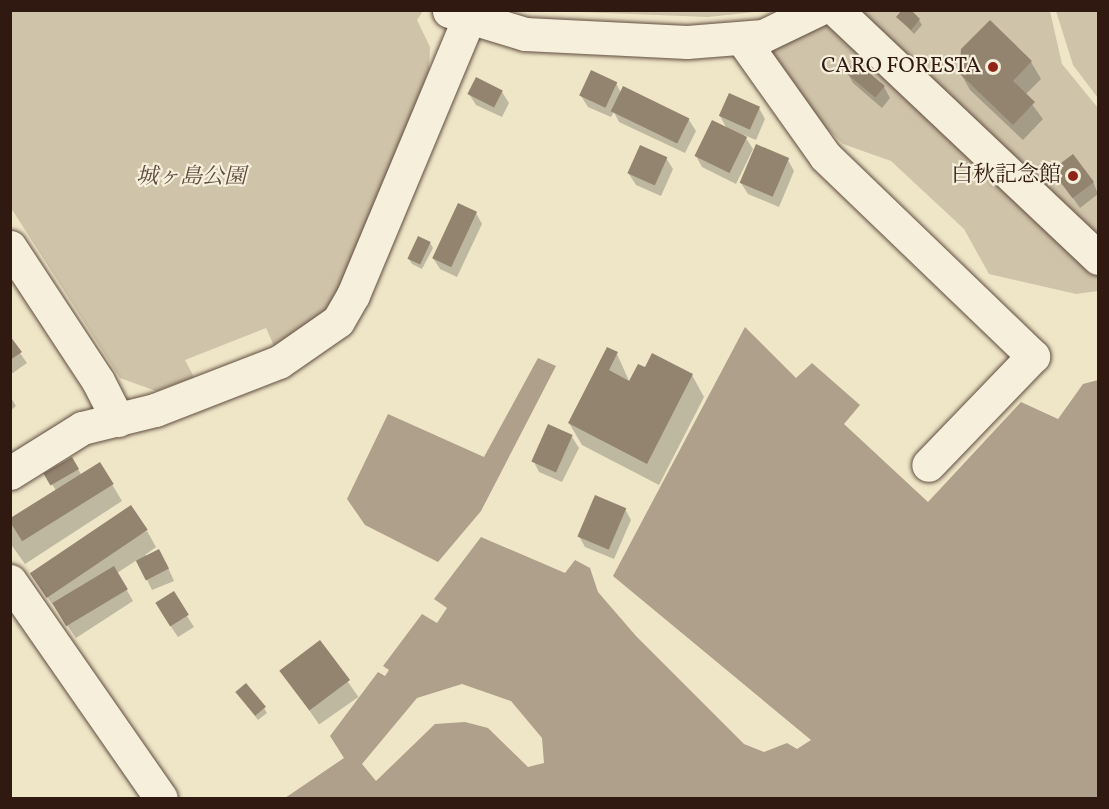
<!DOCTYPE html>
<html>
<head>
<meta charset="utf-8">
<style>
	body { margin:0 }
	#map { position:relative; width:1109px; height:809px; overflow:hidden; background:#efe6c8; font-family:Vollkorn,"Noto Serif JP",serif }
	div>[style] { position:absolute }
	.green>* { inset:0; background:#cfc3a9 }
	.water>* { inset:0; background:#aea08a }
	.pier>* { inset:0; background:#efe6c8 }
	.shadow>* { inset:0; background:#0003; transform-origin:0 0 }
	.building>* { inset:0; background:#938470; transform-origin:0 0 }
	.roads { filter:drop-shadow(0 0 2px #604c3f) drop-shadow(0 0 2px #604c3f) }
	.minor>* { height:33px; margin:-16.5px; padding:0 16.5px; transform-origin:16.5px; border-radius:16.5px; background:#f5efdb }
	.dots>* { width:16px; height:16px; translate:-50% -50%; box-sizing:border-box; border:3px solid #f5efdb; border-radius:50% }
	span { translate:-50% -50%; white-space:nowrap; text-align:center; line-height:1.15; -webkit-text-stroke:4.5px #f5efdb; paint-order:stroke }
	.poi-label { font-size:22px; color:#301911 }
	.right { translate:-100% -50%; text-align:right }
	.park-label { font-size:22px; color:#604c3f; font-style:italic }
	.frame { position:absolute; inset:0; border:12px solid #301911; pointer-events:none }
</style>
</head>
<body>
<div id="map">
	<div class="green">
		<div style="clip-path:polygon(11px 11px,423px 11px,417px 20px,430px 47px,429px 70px,342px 289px,321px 316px,274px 346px,266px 328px,185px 360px,194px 377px,156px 391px,120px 378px,11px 208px)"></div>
		<div style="clip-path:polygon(554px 11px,765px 11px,708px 17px)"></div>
		<div style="clip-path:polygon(817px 11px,1050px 11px,1062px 64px,1098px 108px,1098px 291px,1076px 294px,989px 274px,964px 229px,891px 161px,843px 144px,768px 70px,763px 36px)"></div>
		<div style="clip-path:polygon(1056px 11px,1098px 11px,1098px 98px,1073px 65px)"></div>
	</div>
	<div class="water">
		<div style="clip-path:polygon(745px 327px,796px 378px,812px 363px,860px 405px,844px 424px,928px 502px,1021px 402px,1058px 419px,1083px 384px,1098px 380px,1098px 798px,285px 798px,344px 758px,330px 736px,378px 672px,385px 676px,389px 670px,383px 666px,422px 614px,437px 623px,447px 608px,434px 599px,481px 537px,565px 573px,575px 560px,590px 568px,598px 592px,636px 636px,744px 744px,764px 752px,787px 743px,797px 749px,811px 740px,613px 576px)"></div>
		<div style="clip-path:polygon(538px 358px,556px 366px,481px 511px,438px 562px,365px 525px,347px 499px,388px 414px,484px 457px)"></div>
	</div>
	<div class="pier">
		<div style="clip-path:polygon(462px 684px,511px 701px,542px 738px,544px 763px,528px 767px,488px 728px,465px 722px,435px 724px,376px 781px,362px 764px,417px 698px)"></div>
	</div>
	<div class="shadow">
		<div style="clip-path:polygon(898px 17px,919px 20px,922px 25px,914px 34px)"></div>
		<div style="clip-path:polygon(990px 22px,1031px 62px,1041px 79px,1025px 95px,1043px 119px,1023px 140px,970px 90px,960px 72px)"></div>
		<div style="clip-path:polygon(847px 72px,884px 87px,890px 98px,882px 108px,853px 83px)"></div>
		<div style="clip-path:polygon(616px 83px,621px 93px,624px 88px,689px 120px,696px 131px,685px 153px,619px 122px,614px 112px,611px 117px,588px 107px,581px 96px)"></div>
		<div style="clip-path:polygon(502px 92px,509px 103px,502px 117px,476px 105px,469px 94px)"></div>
		<div style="clip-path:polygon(759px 108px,765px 119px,756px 140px,744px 135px,753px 149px,736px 184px,702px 167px,696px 156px,727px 129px,720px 116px)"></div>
		<div style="clip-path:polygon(666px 158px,673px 169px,661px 196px,636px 185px,629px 174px)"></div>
		<div style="clip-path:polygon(788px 160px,794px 171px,779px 207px,748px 194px,741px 183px)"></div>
		<div style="clip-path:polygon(1054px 171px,1093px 182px,1098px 194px,1080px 208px)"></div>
		<div style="clip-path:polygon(476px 213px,482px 224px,457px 277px,440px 269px,433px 258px)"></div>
		<div style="clip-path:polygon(430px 243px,433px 248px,422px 269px,412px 264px,409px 259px)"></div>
		<div style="clip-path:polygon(10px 339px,27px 363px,10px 375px)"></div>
		<div style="clip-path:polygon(617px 354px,630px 383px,692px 375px,704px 397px,659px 485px,582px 445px,569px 423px)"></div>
		<div style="clip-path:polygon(10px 396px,16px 406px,10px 411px)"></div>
		<div style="clip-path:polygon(549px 426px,572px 437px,579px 448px,562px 482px,539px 472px,533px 460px)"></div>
		<div style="clip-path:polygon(100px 464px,122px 501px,25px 564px,10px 543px,10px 523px,57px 492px,50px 481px,78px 469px,82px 476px)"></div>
		<div style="clip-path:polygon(625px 509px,631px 520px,614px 559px,585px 547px,579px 536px)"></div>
		<div style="clip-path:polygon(147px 531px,156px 547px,145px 555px,165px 561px,174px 581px,152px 590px,137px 560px,117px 573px,133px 601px,76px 638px,32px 575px)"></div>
		<div style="clip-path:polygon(173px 594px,194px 627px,178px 637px,163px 615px)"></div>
		<div style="left:320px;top:642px;width:67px;height:48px;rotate:55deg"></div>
		<div style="clip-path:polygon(237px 693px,264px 708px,267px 713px,258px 720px)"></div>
	</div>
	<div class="building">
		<div style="clip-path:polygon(902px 10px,911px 10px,920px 19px,911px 30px,896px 17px)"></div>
		<div style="clip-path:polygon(990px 20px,1032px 61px,1013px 81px,1035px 102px,1013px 125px,959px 73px,961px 49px)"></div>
		<div style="left:855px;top:61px;width:39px;height:15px;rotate:40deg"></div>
		<div style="left:591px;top:70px;width:29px;height:28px;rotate:25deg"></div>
		<div style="left:476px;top:77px;width:30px;height:19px;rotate:27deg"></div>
		<div style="left:623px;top:86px;width:74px;height:28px;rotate:26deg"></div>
		<div style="left:729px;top:93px;width:34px;height:25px;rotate:24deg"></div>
		<div style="left:712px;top:120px;width:39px;height:40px;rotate:26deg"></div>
		<div style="left:756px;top:144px;width:36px;height:42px;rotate:23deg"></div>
		<div style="left:640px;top:145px;width:30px;height:31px;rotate:24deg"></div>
		<div style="left:1073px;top:154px;width:35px;height:27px;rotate:53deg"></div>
		<div style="left:458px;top:203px;width:21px;height:61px;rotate:25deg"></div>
		<div style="left:418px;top:236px;width:14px;height:25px;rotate:25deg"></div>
		<div style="clip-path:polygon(10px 336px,22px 352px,10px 360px)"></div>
		<div style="clip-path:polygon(607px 347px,618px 352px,609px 370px,629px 381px,638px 364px,645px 367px,652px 353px,693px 374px,647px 464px,568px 423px)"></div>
		<div style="left:548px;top:424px;width:27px;height:41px;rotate:24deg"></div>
		<div style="left:72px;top:457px;width:14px;height:33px;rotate:60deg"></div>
		<div style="left:100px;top:462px;width:26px;height:108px;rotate:58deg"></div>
		<div style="left:595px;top:495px;width:34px;height:45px;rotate:23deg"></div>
		<div style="left:131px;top:505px;width:30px;height:122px;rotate:56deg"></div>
		<div style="left:159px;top:549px;width:22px;height:26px;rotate:63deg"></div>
		<div style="left:114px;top:566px;width:27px;height:72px;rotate:59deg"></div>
		<div style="left:174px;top:591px;width:28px;height:22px;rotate:58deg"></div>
		<div style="left:320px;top:640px;width:50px;height:51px;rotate:53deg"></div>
		<div style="left:246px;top:683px;width:31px;height:14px;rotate:50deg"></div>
	</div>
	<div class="roads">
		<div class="minor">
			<div style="left:836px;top:10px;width:361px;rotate:43.4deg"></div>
			<div style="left:449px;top:11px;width:79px;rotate:16.8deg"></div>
			<div style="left:525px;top:34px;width:162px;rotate:2.8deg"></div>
			<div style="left:687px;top:42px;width:76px;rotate:-4.5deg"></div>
			<div style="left:763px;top:36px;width:60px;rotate:-25.7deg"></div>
			<div style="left:742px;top:39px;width:143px;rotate:54.6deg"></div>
			<div style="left:825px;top:156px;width:289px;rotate:43.9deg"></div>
			<div style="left:1033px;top:356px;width:151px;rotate:133.9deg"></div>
			<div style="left:10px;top:247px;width:160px;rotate:56.7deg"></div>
			<div style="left:98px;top:381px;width:44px;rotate:62.9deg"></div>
			<div style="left:10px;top:473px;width:85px;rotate:-32deg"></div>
			<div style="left:82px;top:428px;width:75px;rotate:-13.9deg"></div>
			<div style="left:155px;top:410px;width:133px;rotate:-21.2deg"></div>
			<div style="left:279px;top:362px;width:72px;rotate:-34.8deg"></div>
			<div style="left:338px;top:321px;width:30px;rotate:-60deg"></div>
			<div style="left:353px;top:295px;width:298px;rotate:-67.3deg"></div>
			<div style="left:10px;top:581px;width:264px;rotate:55.2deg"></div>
		</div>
	</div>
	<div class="dots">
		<div style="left:993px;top:67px;background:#8f2418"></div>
		<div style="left:1073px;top:176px;background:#8f2418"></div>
	</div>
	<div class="poi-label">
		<span class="right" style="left:981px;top:67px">CARO FORESTA</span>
		<span class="right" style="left:1061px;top:176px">白秋記念館</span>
	</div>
	<div class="park-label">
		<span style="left:191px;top:178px">城ヶ島公園</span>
	</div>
	<div class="frame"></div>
</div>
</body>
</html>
